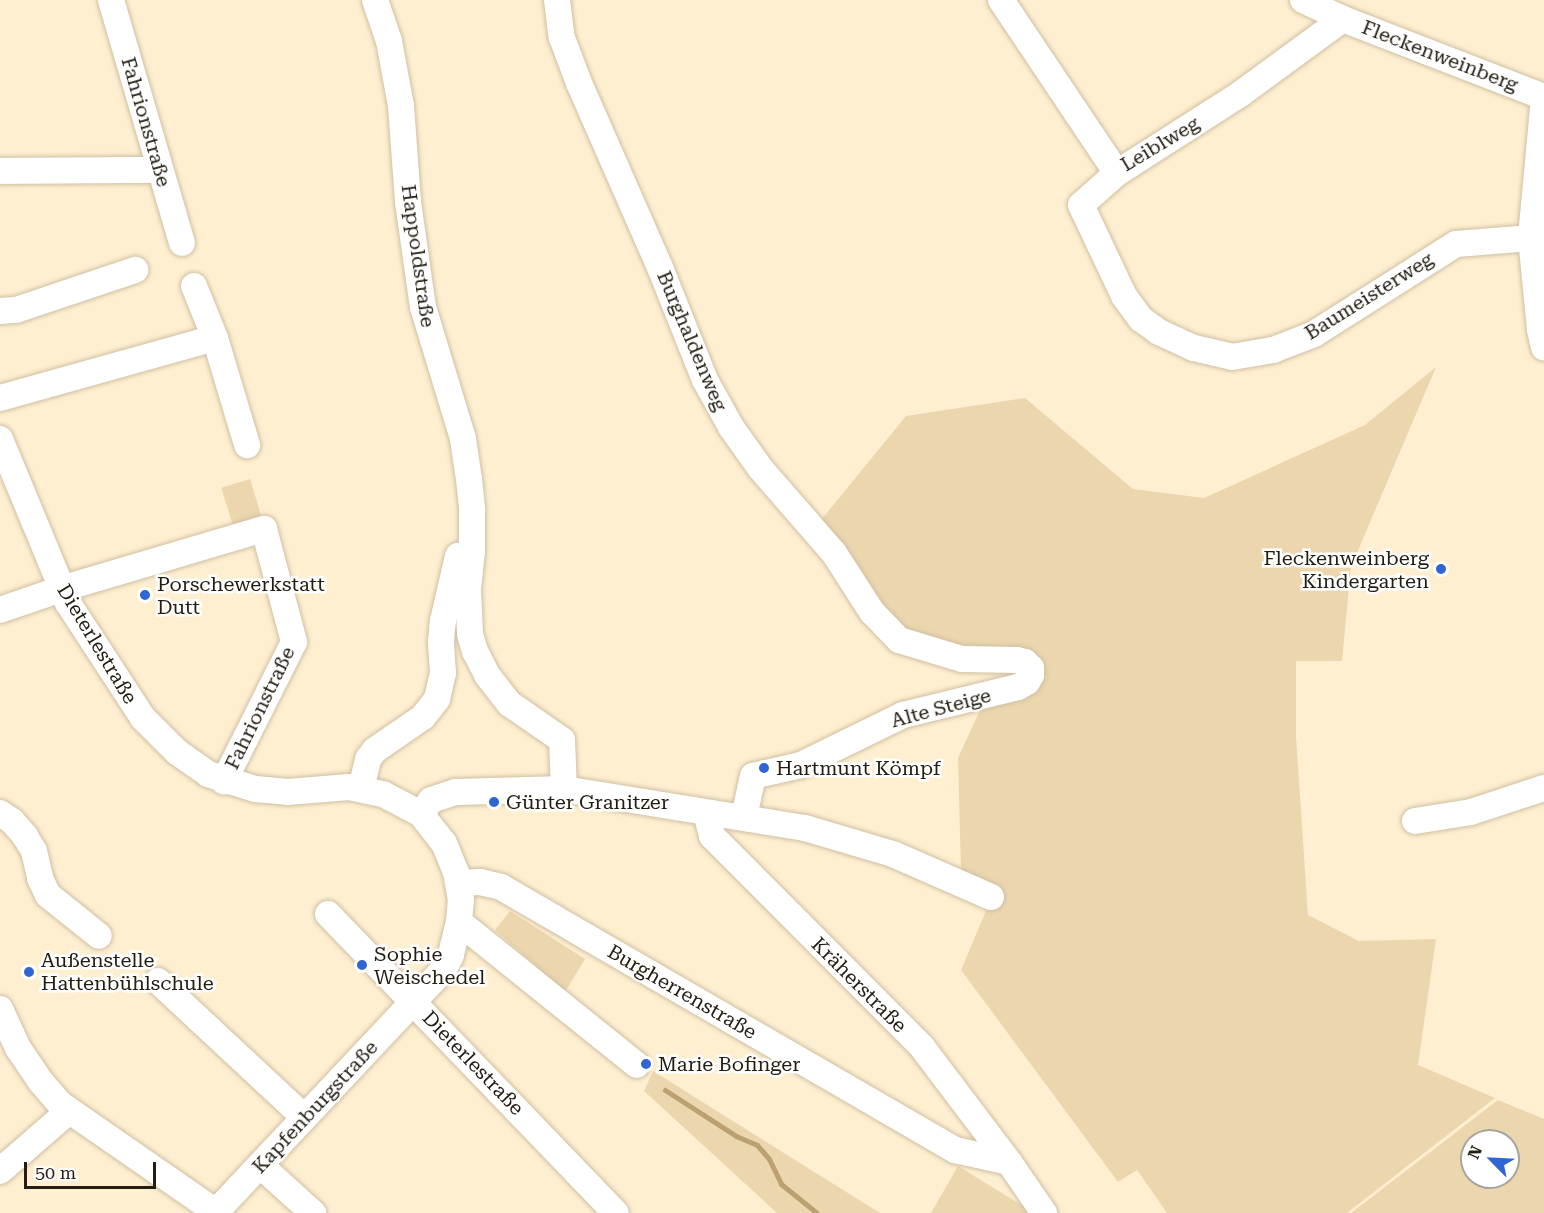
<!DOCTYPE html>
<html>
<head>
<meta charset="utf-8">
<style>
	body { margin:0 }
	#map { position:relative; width:1544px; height:1213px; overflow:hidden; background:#ffefd1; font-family:"Roboto Serif",serif }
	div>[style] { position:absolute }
	.green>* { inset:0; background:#ecd6ae; transform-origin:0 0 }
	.stream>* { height:5px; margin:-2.5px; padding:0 2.5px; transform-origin:2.5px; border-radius:2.5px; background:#bba171 }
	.roads { filter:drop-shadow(0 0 2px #cfc0a3) drop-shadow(0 0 2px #cfc0a3) }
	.minor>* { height:26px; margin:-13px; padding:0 13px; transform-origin:13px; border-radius:13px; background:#fff }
	.dots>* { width:16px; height:16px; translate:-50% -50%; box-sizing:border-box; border:3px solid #fff; border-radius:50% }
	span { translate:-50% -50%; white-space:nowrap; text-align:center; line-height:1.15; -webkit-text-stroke:5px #fff; paint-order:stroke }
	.street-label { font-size:20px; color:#231d12 }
	.poi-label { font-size:20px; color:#231d12 }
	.right { translate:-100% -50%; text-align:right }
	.left { translate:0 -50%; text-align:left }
	.north { position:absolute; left:1460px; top:1129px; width:60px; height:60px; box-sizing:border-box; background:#fff; border:2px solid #a7a5a0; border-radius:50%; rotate:294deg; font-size:16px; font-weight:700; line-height:24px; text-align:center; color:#231d12 }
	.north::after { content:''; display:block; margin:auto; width:21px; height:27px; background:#3065d4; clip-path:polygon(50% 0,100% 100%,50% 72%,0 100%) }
	.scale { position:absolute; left:24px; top:1162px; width:132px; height:27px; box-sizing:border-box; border:3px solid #231d12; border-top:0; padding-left:8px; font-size:18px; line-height:21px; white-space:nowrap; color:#231d12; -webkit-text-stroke:4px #fff; paint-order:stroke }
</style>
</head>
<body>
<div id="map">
	<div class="green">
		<div style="clip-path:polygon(1436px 367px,1351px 567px,1342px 661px,1296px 661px,1296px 736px,1308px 915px,1359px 941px,1436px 939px,1418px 1065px,1495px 1098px,1347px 1213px,1167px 1213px,1137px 1170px,1118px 1182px,961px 970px,996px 887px,961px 870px,958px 758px,984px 701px,1041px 683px,1010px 654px,901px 634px,821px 520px,906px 416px,1025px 398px,1133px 489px,1204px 498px,1365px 425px)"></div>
		<div style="left:250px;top:479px;width:39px;height:30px;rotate:73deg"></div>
		<div style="clip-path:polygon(510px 911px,585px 959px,565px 992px,495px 930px)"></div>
		<div style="clip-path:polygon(653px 1071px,880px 1213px,777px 1213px,644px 1091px)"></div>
		<div style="clip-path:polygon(evenodd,1498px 1100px,1544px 1119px,1544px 1213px,1351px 1213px,1498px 1100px,1472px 1141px,1508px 1141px,1508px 1177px,1472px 1177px,1472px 1141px)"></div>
		<div style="clip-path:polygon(958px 1166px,1026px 1208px,1028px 1213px,931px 1213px)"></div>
	</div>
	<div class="stream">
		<div style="left:665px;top:1090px;width:85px;rotate:32.9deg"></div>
		<div style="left:736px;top:1136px;width:23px;rotate:23deg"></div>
		<div style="left:757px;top:1145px;width:18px;rotate:49deg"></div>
		<div style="left:769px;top:1159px;width:28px;rotate:64deg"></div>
		<div style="left:781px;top:1184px;width:46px;rotate:38.9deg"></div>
	</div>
	<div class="roads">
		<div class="minor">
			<div style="left:111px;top:0;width:253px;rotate:73.7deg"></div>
			<div style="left:375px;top:0;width:43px;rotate:71.1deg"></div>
			<div style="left:389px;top:41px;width:66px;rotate:79.5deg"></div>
			<div style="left:401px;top:106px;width:96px;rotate:85.8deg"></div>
			<div style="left:408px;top:202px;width:106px;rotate:81.9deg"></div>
			<div style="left:423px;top:307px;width:138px;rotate:73.1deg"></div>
			<div style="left:463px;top:439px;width:40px;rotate:81.5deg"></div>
			<div style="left:469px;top:479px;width:31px;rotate:84deg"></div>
			<div style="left:472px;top:510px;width:41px;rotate:90deg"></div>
			<div style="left:472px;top:551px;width:37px;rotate:96deg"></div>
			<div style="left:468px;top:588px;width:46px;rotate:87.5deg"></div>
			<div style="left:470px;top:634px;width:18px;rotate:74deg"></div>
			<div style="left:475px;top:651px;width:27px;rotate:63deg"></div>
			<div style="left:487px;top:675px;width:37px;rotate:52deg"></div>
			<div style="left:510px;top:704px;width:63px;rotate:34.7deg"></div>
			<div style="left:562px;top:740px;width:49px;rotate:87.7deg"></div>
			<div style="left:557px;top:0;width:38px;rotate:83deg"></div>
			<div style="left:562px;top:38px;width:48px;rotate:69.3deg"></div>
			<div style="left:579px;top:83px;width:204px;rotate:66.3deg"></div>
			<div style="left:661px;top:270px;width:118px;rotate:68.2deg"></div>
			<div style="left:705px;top:380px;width:54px;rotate:61deg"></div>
			<div style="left:731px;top:427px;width:50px;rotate:54.7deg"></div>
			<div style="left:760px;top:468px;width:113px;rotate:49deg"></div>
			<div style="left:834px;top:553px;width:70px;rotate:57.2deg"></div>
			<div style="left:872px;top:612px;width:39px;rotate:46deg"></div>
			<div style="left:899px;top:640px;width:66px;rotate:16.8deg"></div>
			<div style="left:962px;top:659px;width:55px;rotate:1deg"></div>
			<div style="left:1017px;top:660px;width:8px;rotate:14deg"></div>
			<div style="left:1025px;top:662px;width:8px;rotate:45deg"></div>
			<div style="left:1031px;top:668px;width:7px;rotate:90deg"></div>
			<div style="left:1031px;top:675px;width:8px;rotate:120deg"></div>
			<div style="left:1027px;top:682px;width:10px;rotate:151deg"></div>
			<div style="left:1018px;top:687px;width:118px;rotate:166.3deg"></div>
			<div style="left:903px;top:715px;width:114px;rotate:153.9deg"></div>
			<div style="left:801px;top:765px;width:49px;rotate:167.1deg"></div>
			<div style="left:753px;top:776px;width:42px;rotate:102.4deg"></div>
			<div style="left:1001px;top:0;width:208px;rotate:56.2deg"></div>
			<div style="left:1117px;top:173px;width:145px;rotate:-32.6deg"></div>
			<div style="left:1239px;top:95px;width:129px;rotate:-36.2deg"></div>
			<div style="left:1303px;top:0;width:44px;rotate:25.4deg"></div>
			<div style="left:1343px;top:19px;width:216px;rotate:21.2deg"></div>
			<div style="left:1544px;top:97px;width:142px;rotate:95.3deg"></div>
			<div style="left:1531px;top:238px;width:92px;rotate:84.4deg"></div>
			<div style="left:1540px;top:330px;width:18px;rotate:77deg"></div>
			<div style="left:0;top:171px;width:159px;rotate:-0.4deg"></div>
			<div style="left:1117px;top:173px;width:48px;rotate:138.4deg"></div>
			<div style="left:1081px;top:205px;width:101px;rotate:64.7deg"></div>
			<div style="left:1124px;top:296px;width:29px;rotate:54deg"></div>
			<div style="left:1141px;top:319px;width:22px;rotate:36deg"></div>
			<div style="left:1159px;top:332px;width:38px;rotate:25deg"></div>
			<div style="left:1194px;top:348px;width:39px;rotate:13deg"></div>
			<div style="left:1232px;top:357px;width:42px;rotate:-9.7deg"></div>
			<div style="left:1273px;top:350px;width:44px;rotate:-21.3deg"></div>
			<div style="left:1314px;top:334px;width:168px;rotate:-32.4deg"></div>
			<div style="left:1456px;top:244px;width:75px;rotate:-4.6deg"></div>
			<div style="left:194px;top:286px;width:56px;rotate:68deg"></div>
			<div style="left:215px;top:338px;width:112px;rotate:73.3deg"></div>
			<div style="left:0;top:311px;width:16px;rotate:-4deg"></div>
			<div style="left:16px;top:310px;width:126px;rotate:-18.6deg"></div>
			<div style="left:0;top:398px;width:223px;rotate:-15.6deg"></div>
			<div style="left:0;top:439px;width:178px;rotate:67.5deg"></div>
			<div style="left:68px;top:603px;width:137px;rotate:56.9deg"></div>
			<div style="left:143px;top:718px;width:48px;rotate:45deg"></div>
			<div style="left:177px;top:752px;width:38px;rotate:35deg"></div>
			<div style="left:208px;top:774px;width:49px;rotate:17.7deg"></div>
			<div style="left:255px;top:789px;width:33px;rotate:5deg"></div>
			<div style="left:288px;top:792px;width:61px;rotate:-4.7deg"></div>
			<div style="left:349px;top:787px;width:35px;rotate:12deg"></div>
			<div style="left:383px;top:794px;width:43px;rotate:27.8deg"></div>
			<div style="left:421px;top:814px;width:37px;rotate:52deg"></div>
			<div style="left:444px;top:843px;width:31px;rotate:68deg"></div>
			<div style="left:456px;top:872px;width:27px;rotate:80deg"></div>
			<div style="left:461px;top:899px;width:23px;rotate:95deg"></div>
			<div style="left:459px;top:922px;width:34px;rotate:104deg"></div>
			<div style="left:451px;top:955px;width:16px;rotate:117deg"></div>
			<div style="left:444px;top:969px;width:335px;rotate:133.2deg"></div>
			<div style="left:0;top:610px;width:65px;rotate:-19deg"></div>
			<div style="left:61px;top:589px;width:212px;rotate:-16.5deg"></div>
			<div style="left:264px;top:529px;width:117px;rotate:75.1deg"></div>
			<div style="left:294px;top:642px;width:156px;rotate:116.7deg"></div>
			<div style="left:361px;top:788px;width:30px;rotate:-76deg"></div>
			<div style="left:368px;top:759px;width:11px;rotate:-52deg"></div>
			<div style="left:375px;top:750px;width:58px;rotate:-34.5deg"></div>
			<div style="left:423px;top:717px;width:23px;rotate:-52deg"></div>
			<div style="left:437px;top:699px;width:27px;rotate:-77deg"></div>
			<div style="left:443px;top:673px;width:31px;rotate:-94deg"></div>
			<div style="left:441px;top:642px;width:21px;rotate:-85deg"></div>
			<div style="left:443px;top:621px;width:67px;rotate:-77deg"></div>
			<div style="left:0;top:813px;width:14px;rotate:34deg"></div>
			<div style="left:12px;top:821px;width:20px;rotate:49deg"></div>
			<div style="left:25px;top:836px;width:17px;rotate:59deg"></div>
			<div style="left:34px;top:851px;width:28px;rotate:77deg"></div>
			<div style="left:40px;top:878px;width:19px;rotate:65deg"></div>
			<div style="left:48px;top:895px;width:65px;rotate:38.8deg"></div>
			<div style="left:706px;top:813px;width:24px;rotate:75deg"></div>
			<div style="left:712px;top:836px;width:298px;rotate:45.1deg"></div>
			<div style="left:922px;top:1047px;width:144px;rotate:52.9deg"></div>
			<div style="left:421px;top:814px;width:17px;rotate:-54deg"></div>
			<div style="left:431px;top:800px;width:26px;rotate:-18deg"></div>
			<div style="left:456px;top:792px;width:108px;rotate:-1.6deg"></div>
			<div style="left:564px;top:789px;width:244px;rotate:9.2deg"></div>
			<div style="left:805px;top:828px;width:92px;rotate:16.5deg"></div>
			<div style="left:893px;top:854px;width:107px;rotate:23.7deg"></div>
			<div style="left:1415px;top:821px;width:57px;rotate:-9.1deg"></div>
			<div style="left:1471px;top:812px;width:77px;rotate:-18.2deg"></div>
			<div style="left:459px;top:883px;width:21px;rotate:-3deg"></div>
			<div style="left:480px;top:882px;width:22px;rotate:13deg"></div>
			<div style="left:501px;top:887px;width:525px;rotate:30.08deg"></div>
			<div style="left:955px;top:1150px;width:55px;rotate:12.5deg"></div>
			<div style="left:1009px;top:1162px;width:62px;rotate:55.5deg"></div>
			<div style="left:328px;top:914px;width:415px;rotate:46.1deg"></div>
			<div style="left:459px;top:922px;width:228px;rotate:38.8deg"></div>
			<div style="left:158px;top:981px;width:200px;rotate:43deg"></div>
			<div style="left:0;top:1009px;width:43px;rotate:65.2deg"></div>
			<div style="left:18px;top:1048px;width:41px;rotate:55.9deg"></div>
			<div style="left:41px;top:1082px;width:29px;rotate:49deg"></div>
			<div style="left:60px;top:1104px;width:190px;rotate:34.7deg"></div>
			<div style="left:260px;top:1165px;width:72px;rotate:42.2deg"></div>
			<div style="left:0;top:1171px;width:91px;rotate:-41deg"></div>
		</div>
	</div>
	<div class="dots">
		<div style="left:1441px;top:569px;background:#3065d4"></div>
		<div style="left:145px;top:595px;background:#3065d4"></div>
		<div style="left:764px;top:768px;background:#3065d4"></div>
		<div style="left:494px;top:802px;background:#3065d4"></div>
		<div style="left:362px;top:965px;background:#3065d4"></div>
		<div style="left:29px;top:972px;background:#3065d4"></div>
		<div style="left:646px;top:1064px;background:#3065d4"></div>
	</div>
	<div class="street-label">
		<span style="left:1440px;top:56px;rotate:21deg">Fleckenweinberg</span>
		<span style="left:146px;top:122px;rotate:74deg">Fahrionstraße</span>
		<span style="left:1160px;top:144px;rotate:-31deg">Leiblweg</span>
		<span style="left:418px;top:256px;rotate:82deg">Happoldstraße</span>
		<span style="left:1369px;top:296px;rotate:-32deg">Baumeisterweg</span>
		<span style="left:692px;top:341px;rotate:67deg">Burghaldenweg</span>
		<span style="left:97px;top:644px;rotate:59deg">Dieterlestraße</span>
		<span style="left:260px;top:708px;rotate:-64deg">Fahrionstraße</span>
		<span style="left:941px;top:708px;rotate:-15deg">Alte Steige</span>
		<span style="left:859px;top:985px;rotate:45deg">Kräherstraße</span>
		<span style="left:682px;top:992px;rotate:30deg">Burgherrenstraße</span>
		<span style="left:473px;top:1063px;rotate:46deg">Dieterlestraße</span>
		<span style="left:315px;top:1107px;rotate:-47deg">Kapfenburgstraße</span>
	</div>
	<div class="poi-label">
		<span class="right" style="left:1429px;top:570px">Fleckenweinberg<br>Kindergarten</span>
		<span class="left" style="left:157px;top:596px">Porschewerkstatt<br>Dutt</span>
		<span class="left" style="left:776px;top:768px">Hartmunt Kömpf</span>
		<span class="left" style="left:506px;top:802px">Günter Granitzer</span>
		<span class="left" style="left:374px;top:966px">Sophie<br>Weischedel</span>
		<span class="left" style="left:41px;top:972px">Außenstelle<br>Hattenbühlschule</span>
		<span class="left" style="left:658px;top:1064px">Marie Bofinger</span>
	</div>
	<div class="north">N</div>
	<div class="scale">50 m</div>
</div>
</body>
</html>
